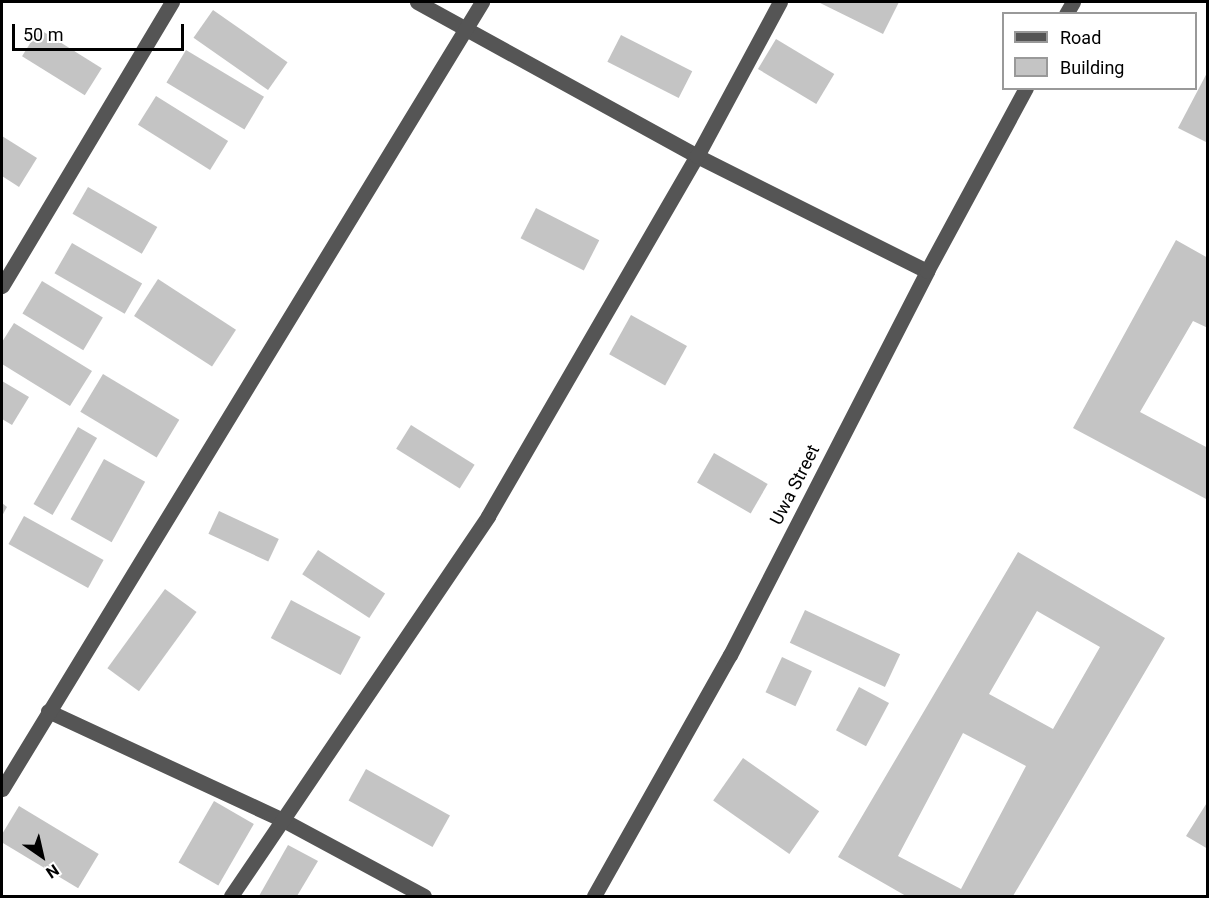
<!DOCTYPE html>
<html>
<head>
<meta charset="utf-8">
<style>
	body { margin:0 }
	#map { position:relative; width:1209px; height:898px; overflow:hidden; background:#fff; font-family:Roboto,sans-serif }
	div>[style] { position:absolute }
	.building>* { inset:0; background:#c4c4c4; transform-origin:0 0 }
	.minor>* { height:15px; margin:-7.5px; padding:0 7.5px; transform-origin:7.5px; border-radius:7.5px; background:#555 }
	span { translate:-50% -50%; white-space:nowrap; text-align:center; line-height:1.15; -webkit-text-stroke:6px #fff; paint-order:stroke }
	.street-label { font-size:18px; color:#000 }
	.frame { position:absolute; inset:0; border:3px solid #000; pointer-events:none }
	.legend { position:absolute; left:1002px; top:12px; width:195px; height:78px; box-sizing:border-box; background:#fff; border:2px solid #999; margin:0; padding:8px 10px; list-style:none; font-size:18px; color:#000 }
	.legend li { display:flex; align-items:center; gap:12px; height:30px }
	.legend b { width:30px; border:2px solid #999 }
	.north { position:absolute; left:12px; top:826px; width:60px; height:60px; -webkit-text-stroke:4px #fff; paint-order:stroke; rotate:146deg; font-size:16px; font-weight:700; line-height:24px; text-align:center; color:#000 }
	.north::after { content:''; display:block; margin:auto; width:21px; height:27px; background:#000; clip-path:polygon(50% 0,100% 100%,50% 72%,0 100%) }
	.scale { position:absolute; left:12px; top:24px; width:172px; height:27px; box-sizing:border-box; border:3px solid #000; border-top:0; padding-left:8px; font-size:18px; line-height:21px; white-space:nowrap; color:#000; -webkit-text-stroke:4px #fff; paint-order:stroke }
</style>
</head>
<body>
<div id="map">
	<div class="building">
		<div style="clip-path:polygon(818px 2px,899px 2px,883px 34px)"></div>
		<div style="left:213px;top:10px;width:91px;height:34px;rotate:35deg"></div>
		<div style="left:39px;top:29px;width:74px;height:32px;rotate:32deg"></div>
		<div style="left:621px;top:35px;width:80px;height:30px;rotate:27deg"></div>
		<div style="left:776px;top:39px;width:68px;height:35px;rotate:31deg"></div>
		<div style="left:186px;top:50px;width:91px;height:38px;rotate:31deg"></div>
		<div style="clip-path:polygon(1208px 71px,1208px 143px,1178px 128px)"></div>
		<div style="left:156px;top:96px;width:85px;height:34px;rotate:32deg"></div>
		<div style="clip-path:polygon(2px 136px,37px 158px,19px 187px,2px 176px)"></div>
		<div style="left:88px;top:187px;width:80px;height:31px;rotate:30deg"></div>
		<div style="left:536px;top:208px;width:71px;height:34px;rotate:27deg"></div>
		<div style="clip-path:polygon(1176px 240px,1208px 258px,1208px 328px,1193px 321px,1140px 412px,1208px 448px,1208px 500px,1073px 428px)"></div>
		<div style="left:72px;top:243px;width:81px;height:35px;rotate:30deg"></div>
		<div style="left:158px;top:279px;width:93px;height:44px;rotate:33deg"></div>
		<div style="left:42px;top:281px;width:71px;height:38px;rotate:31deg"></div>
		<div style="left:631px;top:315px;width:64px;height:45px;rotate:29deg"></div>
		<div style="clip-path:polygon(14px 323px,92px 371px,70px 406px,2px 364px,2px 342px)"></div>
		<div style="left:103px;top:374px;width:89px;height:44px;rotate:31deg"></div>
		<div style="clip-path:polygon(2px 381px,29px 397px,12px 425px,2px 419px)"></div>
		<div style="left:411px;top:425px;width:75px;height:28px;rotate:32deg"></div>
		<div style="left:78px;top:427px;width:22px;height:89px;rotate:30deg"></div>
		<div style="left:714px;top:453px;width:62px;height:34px;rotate:30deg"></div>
		<div style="left:104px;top:459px;width:47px;height:69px;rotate:29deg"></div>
		<div style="clip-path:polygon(2px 503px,7px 507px,2px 516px)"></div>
		<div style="left:219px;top:511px;width:66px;height:25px;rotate:25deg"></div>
		<div style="left:24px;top:516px;width:91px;height:32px;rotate:29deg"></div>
		<div style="left:318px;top:550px;width:80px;height:29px;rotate:33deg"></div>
		<div style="clip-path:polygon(evenodd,1018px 552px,1165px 638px,1013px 896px,906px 896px,838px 857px,1018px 552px,1037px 611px,1100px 647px,1053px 729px,989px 694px,1037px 611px,1018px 552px,963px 733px,1026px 766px,961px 889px,898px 856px,963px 733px)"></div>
		<div style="left:165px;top:589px;width:39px;height:98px;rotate:36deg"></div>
		<div style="left:291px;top:600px;width:79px;height:43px;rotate:28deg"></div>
		<div style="left:805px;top:610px;width:105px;height:36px;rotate:25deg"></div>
		<div style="left:782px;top:657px;width:33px;height:39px;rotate:25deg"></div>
		<div style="left:859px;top:687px;width:34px;height:49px;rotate:28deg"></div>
		<div style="left:743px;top:758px;width:93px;height:52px;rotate:35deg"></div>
		<div style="left:366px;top:769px;width:96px;height:36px;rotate:29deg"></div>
		<div style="left:214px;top:801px;width:46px;height:71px;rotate:30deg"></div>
		<div style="clip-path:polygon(1208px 801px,1208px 849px,1186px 836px)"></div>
		<div style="left:19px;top:806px;width:93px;height:40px;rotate:31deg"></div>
		<div style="clip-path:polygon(288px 845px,318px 861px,297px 896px,259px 896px)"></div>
	</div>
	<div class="minor">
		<div style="left:417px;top:2px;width:320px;rotate:28.8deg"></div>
		<div style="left:697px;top:156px;width:257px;rotate:26.6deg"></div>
		<div style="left:1066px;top:14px;width:14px;rotate:-60deg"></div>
		<div style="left:2px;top:286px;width:331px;rotate:-59.1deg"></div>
		<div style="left:48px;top:711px;width:259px;rotate:24.9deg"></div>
		<div style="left:283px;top:820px;width:160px;rotate:28.3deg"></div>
		<div style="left:2px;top:789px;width:922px;rotate:-58.62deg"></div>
		<div style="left:231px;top:896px;width:459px;rotate:-55.9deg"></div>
		<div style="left:488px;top:516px;width:416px;rotate:-59.9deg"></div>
		<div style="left:697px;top:156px;width:175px;rotate:-61.7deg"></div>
		<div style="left:594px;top:896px;width:277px;rotate:-60.6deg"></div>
		<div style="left:730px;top:655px;width:432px;rotate:-62.8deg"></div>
		<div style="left:927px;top:271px;width:208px;rotate:-61.6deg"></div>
	</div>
	<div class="street-label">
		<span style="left:795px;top:485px;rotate:-63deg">Uwa Street</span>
	</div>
	<div class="frame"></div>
	<ul class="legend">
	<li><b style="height:8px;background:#555"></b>Road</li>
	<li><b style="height:16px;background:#c4c4c4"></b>Building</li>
	</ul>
	<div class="north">N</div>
	<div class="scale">50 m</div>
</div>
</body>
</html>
